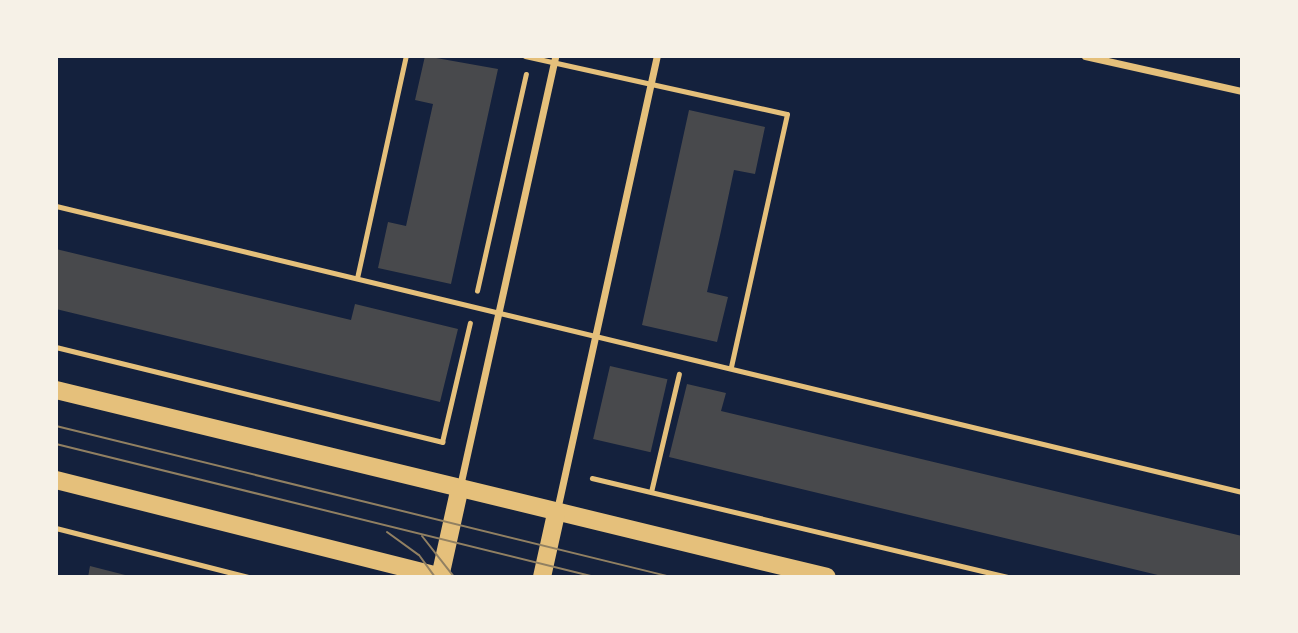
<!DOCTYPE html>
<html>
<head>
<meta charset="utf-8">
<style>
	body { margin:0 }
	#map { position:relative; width:1298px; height:633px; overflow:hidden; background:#14213d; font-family:Lato,sans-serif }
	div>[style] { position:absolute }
	.building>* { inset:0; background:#48494c; transform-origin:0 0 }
	.path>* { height:4.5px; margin:-2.25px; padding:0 2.25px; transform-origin:2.25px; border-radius:2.25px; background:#e5c07b }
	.service>* { height:5px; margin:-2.5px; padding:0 2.5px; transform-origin:2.5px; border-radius:2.5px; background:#e5c07b }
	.minor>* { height:7px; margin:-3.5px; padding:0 3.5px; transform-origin:3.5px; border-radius:3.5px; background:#e5c07b }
	.primary>* { height:18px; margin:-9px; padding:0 9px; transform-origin:9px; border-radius:9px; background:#e5c07b }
	.tram>* { height:2px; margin:-1px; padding:0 1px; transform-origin:1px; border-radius:1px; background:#918062 }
	span { translate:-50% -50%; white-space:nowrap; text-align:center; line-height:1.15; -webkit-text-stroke:5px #f6f1e7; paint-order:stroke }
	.frame { position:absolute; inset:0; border:58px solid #f6f1e7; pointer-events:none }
</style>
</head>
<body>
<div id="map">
	<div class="building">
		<div style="clip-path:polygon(425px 56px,498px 69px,451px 284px,378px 268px,388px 222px,406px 226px,433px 104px,415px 100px)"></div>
		<div style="clip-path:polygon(689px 110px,765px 127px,755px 174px,734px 170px,721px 231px,707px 292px,728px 297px,717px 342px,642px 325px)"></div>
		<div style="clip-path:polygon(56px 249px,351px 320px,355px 304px,458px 329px,440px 402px,56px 309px)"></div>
		<div style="left:610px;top:366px;width:59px;height:75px;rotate:13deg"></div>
		<div style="clip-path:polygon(687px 384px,726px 393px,721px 411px,1242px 536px,1242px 577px,1166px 577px,669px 457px)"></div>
		<div style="clip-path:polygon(90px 566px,129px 576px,129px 577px,88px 577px)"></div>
	</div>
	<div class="path">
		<div style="left:477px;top:291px;width:222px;rotate:-77.3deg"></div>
		<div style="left:56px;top:347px;width:398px;rotate:13.8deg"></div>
		<div style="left:442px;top:442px;width:122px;rotate:-76.8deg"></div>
		<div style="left:592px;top:478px;width:428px;rotate:13.4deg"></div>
		<div style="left:651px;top:492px;width:121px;rotate:-76.7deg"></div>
		<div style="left:56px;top:528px;width:198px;rotate:14.3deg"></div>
	</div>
	<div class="service">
		<div style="left:525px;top:56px;width:268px;rotate:12.5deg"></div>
		<div style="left:787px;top:114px;width:259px;rotate:102.5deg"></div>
		<div style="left:56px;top:206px;width:1220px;rotate:13.56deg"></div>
		<div style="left:357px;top:278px;width:227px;rotate:-77.6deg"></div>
	</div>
	<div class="minor">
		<div style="left:1085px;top:56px;width:161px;rotate:12.6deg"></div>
		<div style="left:460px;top:486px;width:440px;rotate:-77.5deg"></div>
		<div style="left:557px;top:510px;width:465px;rotate:-77.6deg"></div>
	</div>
	<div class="primary">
		<div style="left:56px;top:390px;width:793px;rotate:13.63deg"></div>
		<div style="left:56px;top:480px;width:399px;rotate:14.1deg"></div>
		<div style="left:440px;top:577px;width:88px;rotate:-77.5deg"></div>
		<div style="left:542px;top:577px;width:65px;rotate:-77.5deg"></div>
	</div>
	<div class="tram">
		<div style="left:56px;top:426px;width:633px;rotate:13.79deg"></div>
		<div style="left:56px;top:444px;width:555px;rotate:13.86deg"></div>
		<div style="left:387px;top:532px;width:39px;rotate:36deg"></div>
		<div style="left:419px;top:555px;width:27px;rotate:54deg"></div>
		<div style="left:422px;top:536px;width:52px;rotate:52deg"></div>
	</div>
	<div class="frame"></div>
</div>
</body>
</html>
